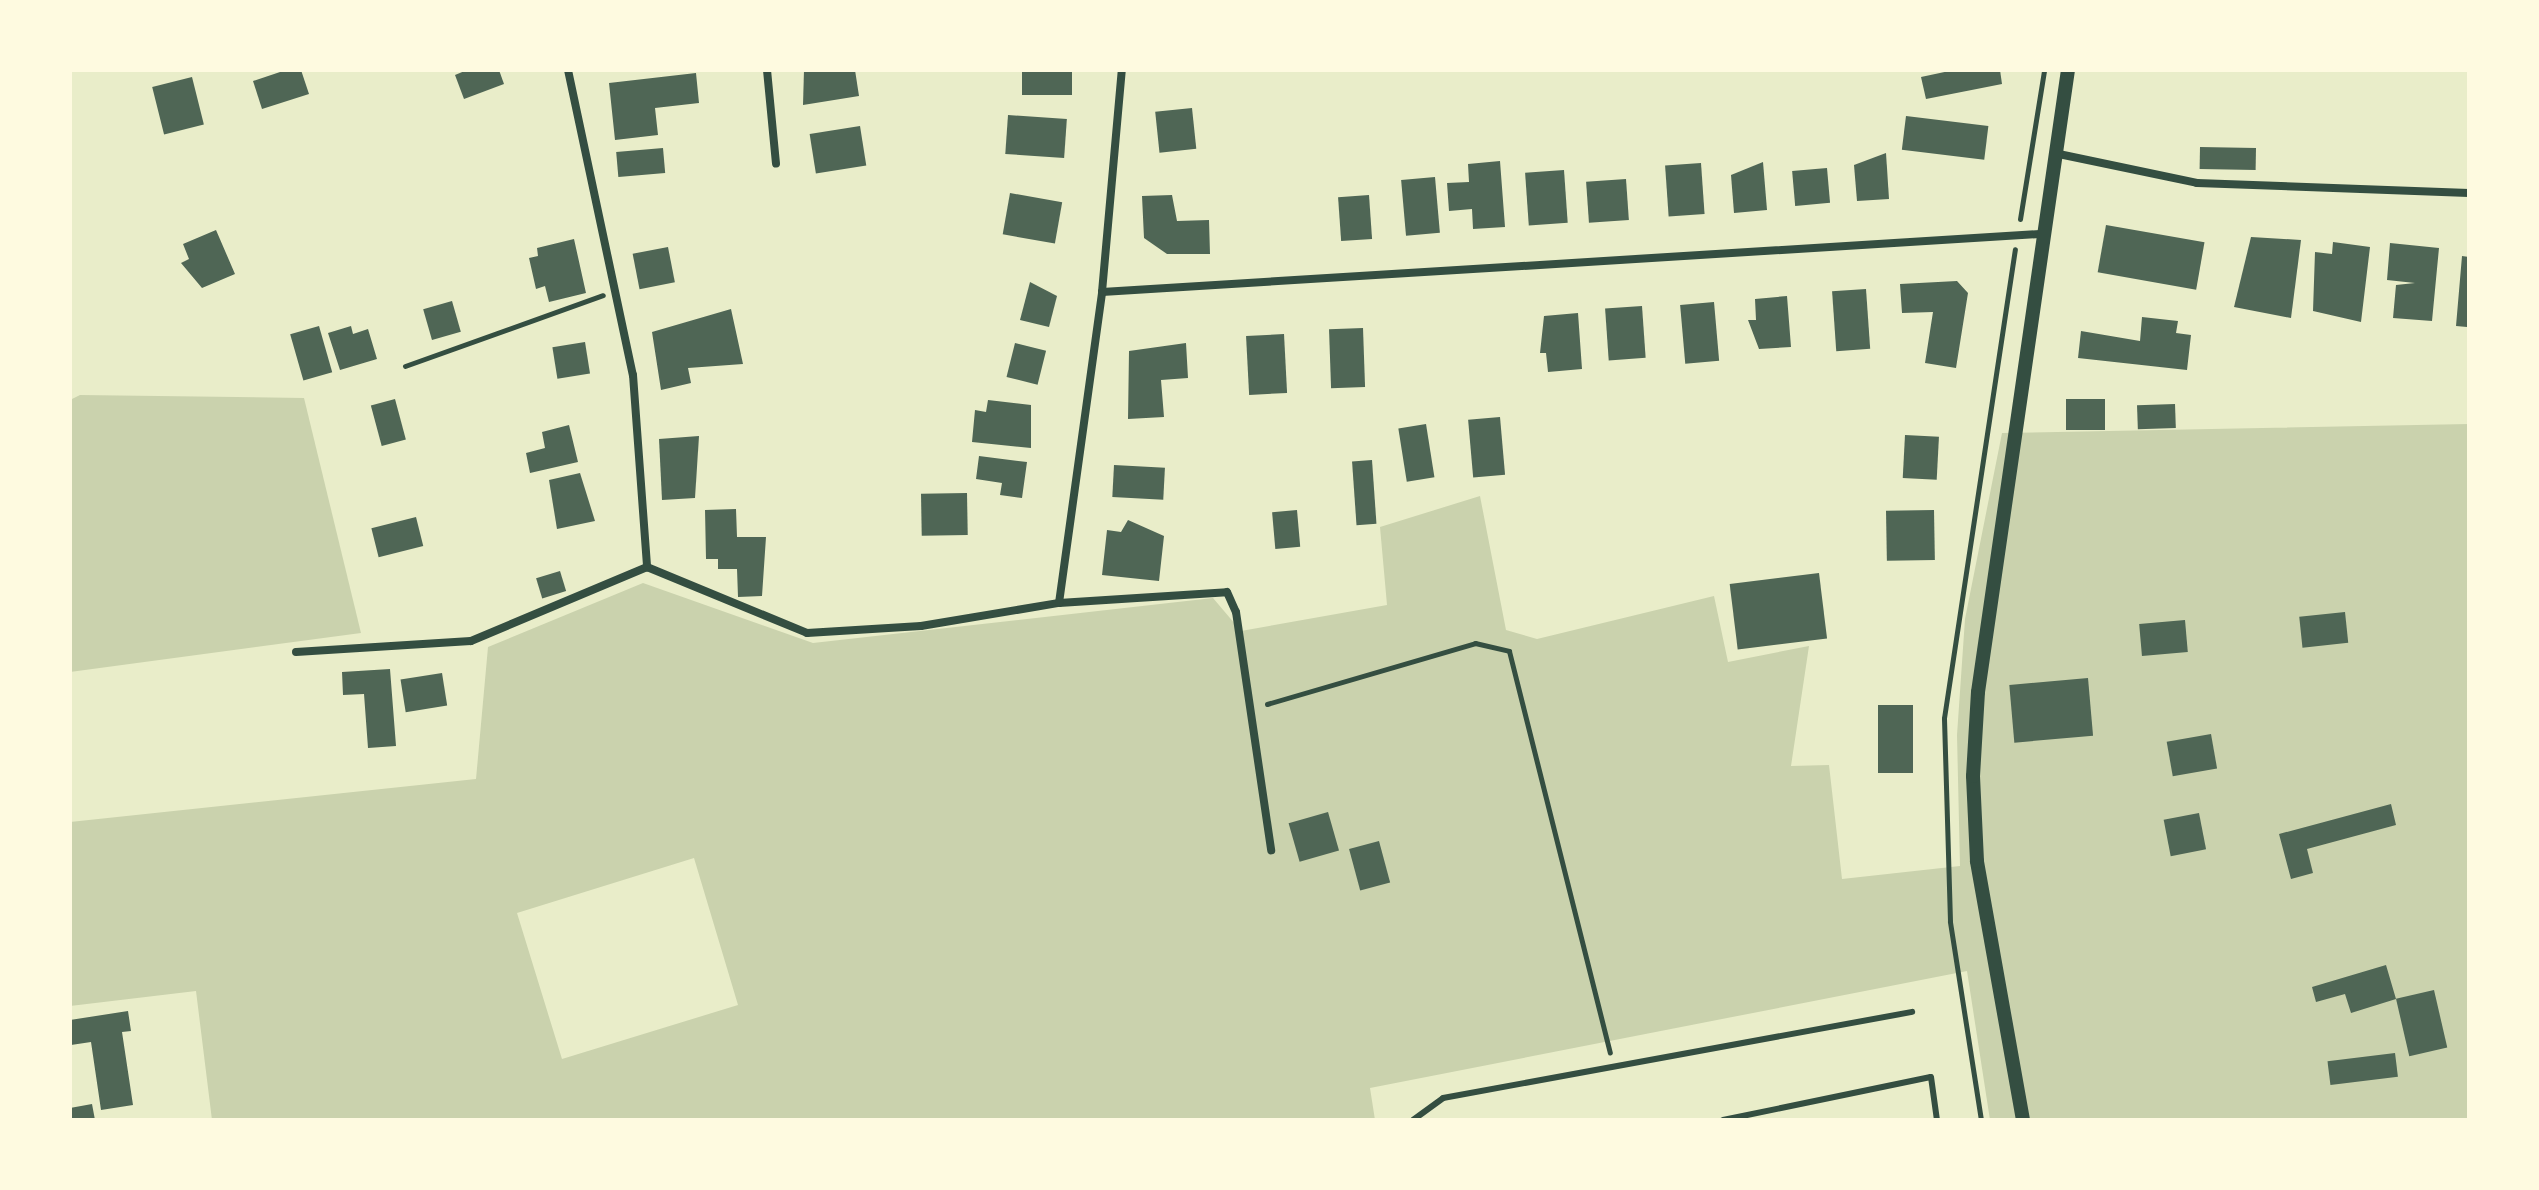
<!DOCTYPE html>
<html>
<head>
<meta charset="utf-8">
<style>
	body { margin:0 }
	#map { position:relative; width:2539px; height:1190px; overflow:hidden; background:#e9edc9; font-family:Jost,sans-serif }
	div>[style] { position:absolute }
	.green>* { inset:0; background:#cad2ad }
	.building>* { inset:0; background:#4f6655; transform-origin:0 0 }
	.path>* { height:5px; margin:-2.5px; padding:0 2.5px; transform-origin:2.5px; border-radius:2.5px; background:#344e41 }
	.service>* { height:6px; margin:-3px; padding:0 3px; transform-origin:3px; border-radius:3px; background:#344e41 }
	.minor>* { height:8px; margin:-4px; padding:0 4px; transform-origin:4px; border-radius:4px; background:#344e41 }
	.tertiary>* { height:14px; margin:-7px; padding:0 7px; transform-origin:7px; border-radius:7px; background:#344e41 }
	span { translate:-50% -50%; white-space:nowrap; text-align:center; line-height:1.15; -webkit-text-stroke:6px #fefae0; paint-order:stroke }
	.frame { position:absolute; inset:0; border:72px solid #fefae0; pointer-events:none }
</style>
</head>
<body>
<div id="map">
	<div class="green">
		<div style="clip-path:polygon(80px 395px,304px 398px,361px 633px,70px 672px,70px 400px)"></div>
		<div style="clip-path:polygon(evenodd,2469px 424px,2469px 1120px,1990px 1120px,1967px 971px,1370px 1088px,1375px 1120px,212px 1120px,196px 991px,70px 1006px,70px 822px,476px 779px,488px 647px,643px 583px,813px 643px,1213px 598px,1241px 631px,1387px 605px,1380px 527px,1480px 496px,1506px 630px,1537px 639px,1714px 596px,1728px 662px,1809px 646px,1791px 766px,1829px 765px,1842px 879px,1960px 866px,1957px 735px,1965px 619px,2002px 433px,2469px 424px,694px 858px,738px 1005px,562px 1059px,517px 913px,694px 858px)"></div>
	</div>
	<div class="building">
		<div style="clip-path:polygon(286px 70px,301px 70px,309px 94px,262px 109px,253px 81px)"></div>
		<div style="clip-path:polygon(467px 70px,499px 70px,504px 84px,464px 99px,455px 75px)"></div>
		<div style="clip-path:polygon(804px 70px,855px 70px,859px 96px,803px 105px)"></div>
		<div style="left:1022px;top:70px;width:50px;height:25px"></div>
		<div style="clip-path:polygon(1954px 70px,2000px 70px,2002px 84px,1926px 99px,1921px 77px)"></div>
		<div style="clip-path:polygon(696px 73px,699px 103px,655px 108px,658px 135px,615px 140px,609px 83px)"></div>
		<div style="left:192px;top:77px;width:49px;height:41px;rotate:76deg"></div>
		<div style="left:1192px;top:108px;width:41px;height:37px;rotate:84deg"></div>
		<div style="left:1008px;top:115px;width:59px;height:39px;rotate:4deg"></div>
		<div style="left:1906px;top:116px;width:83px;height:34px;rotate:7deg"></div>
		<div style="left:860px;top:126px;width:40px;height:51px;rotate:81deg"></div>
		<div style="left:2200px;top:147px;width:56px;height:22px;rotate:1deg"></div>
		<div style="left:663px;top:148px;width:25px;height:47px;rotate:85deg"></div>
		<div style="clip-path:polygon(1886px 153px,1889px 199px,1857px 201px,1854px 165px)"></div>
		<div style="clip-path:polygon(1500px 161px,1505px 227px,1473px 229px,1472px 209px,1449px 211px,1447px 183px,1469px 182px,1468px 164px)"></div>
		<div style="clip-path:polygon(1763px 162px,1767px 210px,1734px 213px,1731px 175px)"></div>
		<div style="left:1701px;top:163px;width:51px;height:36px;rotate:86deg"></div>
		<div style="left:1827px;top:168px;width:35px;height:35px;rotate:85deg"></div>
		<div style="left:1564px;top:170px;width:53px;height:39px;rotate:86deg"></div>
		<div style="left:1435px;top:177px;width:56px;height:34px;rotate:85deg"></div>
		<div style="left:1626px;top:179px;width:41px;height:40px;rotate:86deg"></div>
		<div style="left:1010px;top:193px;width:53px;height:42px;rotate:10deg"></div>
		<div style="clip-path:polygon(1172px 195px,1177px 221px,1209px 220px,1210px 254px,1167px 254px,1144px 238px,1142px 196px)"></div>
		<div style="left:1369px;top:195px;width:44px;height:31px;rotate:86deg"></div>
		<div style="left:2106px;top:225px;width:100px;height:48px;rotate:10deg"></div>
		<div style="clip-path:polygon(216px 230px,235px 274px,202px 288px,181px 263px,189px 259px,183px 244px)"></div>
		<div style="clip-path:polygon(2251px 237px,2301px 240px,2291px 318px,2234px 307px)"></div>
		<div style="clip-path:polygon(574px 239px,586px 293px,549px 302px,545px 286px,536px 289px,529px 258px,538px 256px,537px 248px)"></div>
		<div style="clip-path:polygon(2333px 242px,2370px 247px,2361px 322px,2313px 311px,2315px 252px,2332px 254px)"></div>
		<div style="clip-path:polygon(2390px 243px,2439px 248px,2432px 321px,2393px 318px,2396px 285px,2415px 283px,2387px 280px)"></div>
		<div style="left:668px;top:247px;width:36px;height:36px;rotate:79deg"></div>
		<div style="clip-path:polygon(2462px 256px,2469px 257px,2469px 339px,2467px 327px,2456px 326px)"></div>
		<div style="clip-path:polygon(1957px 281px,1968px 293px,1956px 368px,1925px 363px,1933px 312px,1902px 313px,1900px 284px)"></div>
		<div style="clip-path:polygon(1030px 282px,1057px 296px,1049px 327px,1020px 320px)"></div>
		<div style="left:1866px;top:289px;width:60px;height:34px;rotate:86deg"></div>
		<div style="clip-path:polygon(1787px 296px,1791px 347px,1759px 349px,1748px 320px,1756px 320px,1755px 299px)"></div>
		<div style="left:452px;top:301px;width:32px;height:30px;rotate:74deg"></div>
		<div style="left:1714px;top:302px;width:59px;height:34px;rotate:85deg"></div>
		<div style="left:1642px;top:306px;width:52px;height:37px;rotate:86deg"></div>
		<div style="clip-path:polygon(731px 309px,743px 364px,688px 368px,691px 383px,661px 390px,652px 332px)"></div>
		<div style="clip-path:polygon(1578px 313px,1582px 369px,1548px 372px,1546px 353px,1540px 353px,1544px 316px)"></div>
		<div style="clip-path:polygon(2142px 317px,2178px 321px,2176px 333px,2191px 335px,2187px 370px,2078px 358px,2081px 331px,2140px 341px)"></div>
		<div style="left:319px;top:326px;width:48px;height:30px;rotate:74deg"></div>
		<div style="clip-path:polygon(351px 326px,353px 334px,368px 329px,377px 359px,340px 370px,328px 333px)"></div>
		<div style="left:1363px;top:328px;width:59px;height:34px;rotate:88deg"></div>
		<div style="left:1284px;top:334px;width:59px;height:38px;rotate:87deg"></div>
		<div style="left:585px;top:342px;width:32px;height:33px;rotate:81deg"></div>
		<div style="left:1015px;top:343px;width:32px;height:35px;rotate:14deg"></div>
		<div style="clip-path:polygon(1186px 343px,1188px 378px,1161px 380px,1164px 417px,1128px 419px,1129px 351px)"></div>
		<div style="left:395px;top:399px;width:42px;height:25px;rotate:75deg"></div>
		<div style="left:2105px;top:399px;width:31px;height:39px;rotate:90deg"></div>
		<div style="clip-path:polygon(988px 400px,1031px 405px,1031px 448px,972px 442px,975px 410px,986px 412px)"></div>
		<div style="left:2175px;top:404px;width:24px;height:38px;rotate:88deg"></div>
		<div style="left:1500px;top:417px;width:58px;height:32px;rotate:85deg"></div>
		<div style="left:1426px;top:424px;width:54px;height:28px;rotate:81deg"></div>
		<div style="clip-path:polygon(569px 425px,578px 462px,530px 473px,526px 453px,545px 448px,542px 432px)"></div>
		<div style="left:1905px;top:435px;width:34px;height:43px;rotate:3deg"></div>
		<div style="clip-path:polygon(699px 436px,695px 498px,662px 500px,659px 439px)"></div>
		<div style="clip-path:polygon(979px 456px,1027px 462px,1022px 498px,1000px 495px,1002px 483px,976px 479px)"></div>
		<div style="left:1372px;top:460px;width:64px;height:20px;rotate:86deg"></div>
		<div style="left:1114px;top:465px;width:51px;height:32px;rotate:3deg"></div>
		<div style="clip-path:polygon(580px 473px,595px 521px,557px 529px,549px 480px)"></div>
		<div style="left:967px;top:493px;width:42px;height:46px;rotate:89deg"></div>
		<div style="clip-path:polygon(736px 509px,737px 537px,766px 537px,762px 596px,738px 597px,737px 569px,718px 569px,718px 559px,706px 559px,705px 510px)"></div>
		<div style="left:1297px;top:510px;width:37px;height:25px;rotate:85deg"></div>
		<div style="left:1934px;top:510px;width:50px;height:48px;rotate:89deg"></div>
		<div style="left:416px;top:517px;width:30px;height:46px;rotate:76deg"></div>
		<div style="clip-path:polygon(1128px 520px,1164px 536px,1159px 581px,1102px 575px,1107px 530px,1121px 532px)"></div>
		<div style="left:560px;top:571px;width:21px;height:25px;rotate:73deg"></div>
		<div style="left:1819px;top:573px;width:66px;height:90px;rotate:83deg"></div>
		<div style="left:2345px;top:612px;width:31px;height:46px;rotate:84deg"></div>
		<div style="left:2185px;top:620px;width:32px;height:46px;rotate:85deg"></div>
		<div style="clip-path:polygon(390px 669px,396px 746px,368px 748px,364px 694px,343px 695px,342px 672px)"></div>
		<div style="left:442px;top:673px;width:33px;height:42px;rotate:81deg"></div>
		<div style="left:2088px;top:678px;width:58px;height:79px;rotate:85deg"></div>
		<div style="left:1878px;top:705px;width:35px;height:68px"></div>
		<div style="left:2211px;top:734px;width:35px;height:45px;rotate:80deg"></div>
		<div style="clip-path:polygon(2391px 804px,2396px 825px,2307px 849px,2313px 873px,2291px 879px,2279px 834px)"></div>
		<div style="left:1328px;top:812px;width:40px;height:41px;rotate:74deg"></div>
		<div style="left:2199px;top:813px;width:37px;height:36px;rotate:79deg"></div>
		<div style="left:1379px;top:841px;width:43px;height:31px;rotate:75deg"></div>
		<div style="clip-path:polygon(2386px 965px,2396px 999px,2351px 1013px,2345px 994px,2316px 1002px,2312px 987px)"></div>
		<div style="left:2434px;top:990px;width:59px;height:39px;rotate:77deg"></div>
		<div style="clip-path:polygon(128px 1011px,131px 1031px,122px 1032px,133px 1105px,101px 1110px,91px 1042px,71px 1045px,70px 1020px)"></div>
		<div style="left:2395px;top:1053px;width:24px;height:68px;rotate:83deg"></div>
		<div style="clip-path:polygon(92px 1104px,95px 1120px,70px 1120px,70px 1108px)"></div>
	</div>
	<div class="path">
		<div style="left:2020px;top:219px;width:151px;rotate:-80.8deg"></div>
		<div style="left:405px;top:366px;width:210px;rotate:-19.7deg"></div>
		<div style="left:1267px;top:704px;width:217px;rotate:-16.3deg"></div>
		<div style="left:1475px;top:643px;width:35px;rotate:13deg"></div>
		<div style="left:1509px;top:651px;width:414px;rotate:75.9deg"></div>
		<div style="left:1981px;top:1120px;width:201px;rotate:-98.9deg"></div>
		<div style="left:1950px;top:921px;width:203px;rotate:-91.7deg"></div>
		<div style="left:1944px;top:718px;width:474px;rotate:-81.4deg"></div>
	</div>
	<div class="service">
		<div style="left:1413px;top:1120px;width:37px;rotate:-36deg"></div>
		<div style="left:1443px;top:1098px;width:477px;rotate:-10.4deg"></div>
		<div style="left:1723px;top:1120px;width:212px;rotate:-11.7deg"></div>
		<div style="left:1931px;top:1077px;width:43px;rotate:82.1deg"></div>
	</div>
	<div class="minor">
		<div style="left:568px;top:70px;width:312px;rotate:78deg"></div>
		<div style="left:633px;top:375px;width:193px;rotate:85.8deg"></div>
		<div style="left:767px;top:70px;width:94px;rotate:84.5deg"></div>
		<div style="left:2054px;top:153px;width:146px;rotate:11.8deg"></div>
		<div style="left:2197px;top:183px;width:272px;rotate:2.1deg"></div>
		<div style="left:1102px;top:292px;width:940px;rotate:-3.54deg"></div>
		<div style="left:1059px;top:603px;width:168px;rotate:-3.7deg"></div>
		<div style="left:1227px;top:592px;width:22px;rotate:66deg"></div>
		<div style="left:1236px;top:612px;width:241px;rotate:81.6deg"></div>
		<div style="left:296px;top:652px;width:175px;rotate:-3.6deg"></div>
		<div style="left:471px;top:641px;width:191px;rotate:-22.8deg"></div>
		<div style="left:647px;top:567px;width:173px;rotate:22.4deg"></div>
		<div style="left:807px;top:633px;width:114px;rotate:-3.5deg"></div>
		<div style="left:921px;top:626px;width:140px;rotate:-9.5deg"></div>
		<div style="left:1059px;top:603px;width:314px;rotate:-82.1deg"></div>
		<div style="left:1102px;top:292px;width:223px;rotate:-84.9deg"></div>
	</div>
	<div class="tertiary">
		<div style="left:2023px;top:1120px;width:263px;rotate:-100.1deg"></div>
		<div style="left:1977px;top:861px;width:85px;rotate:-92.7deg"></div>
		<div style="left:1973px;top:776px;width:84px;rotate:-86.6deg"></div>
		<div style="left:1978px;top:692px;width:628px;rotate:-81.77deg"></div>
	</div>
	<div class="frame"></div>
</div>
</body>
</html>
